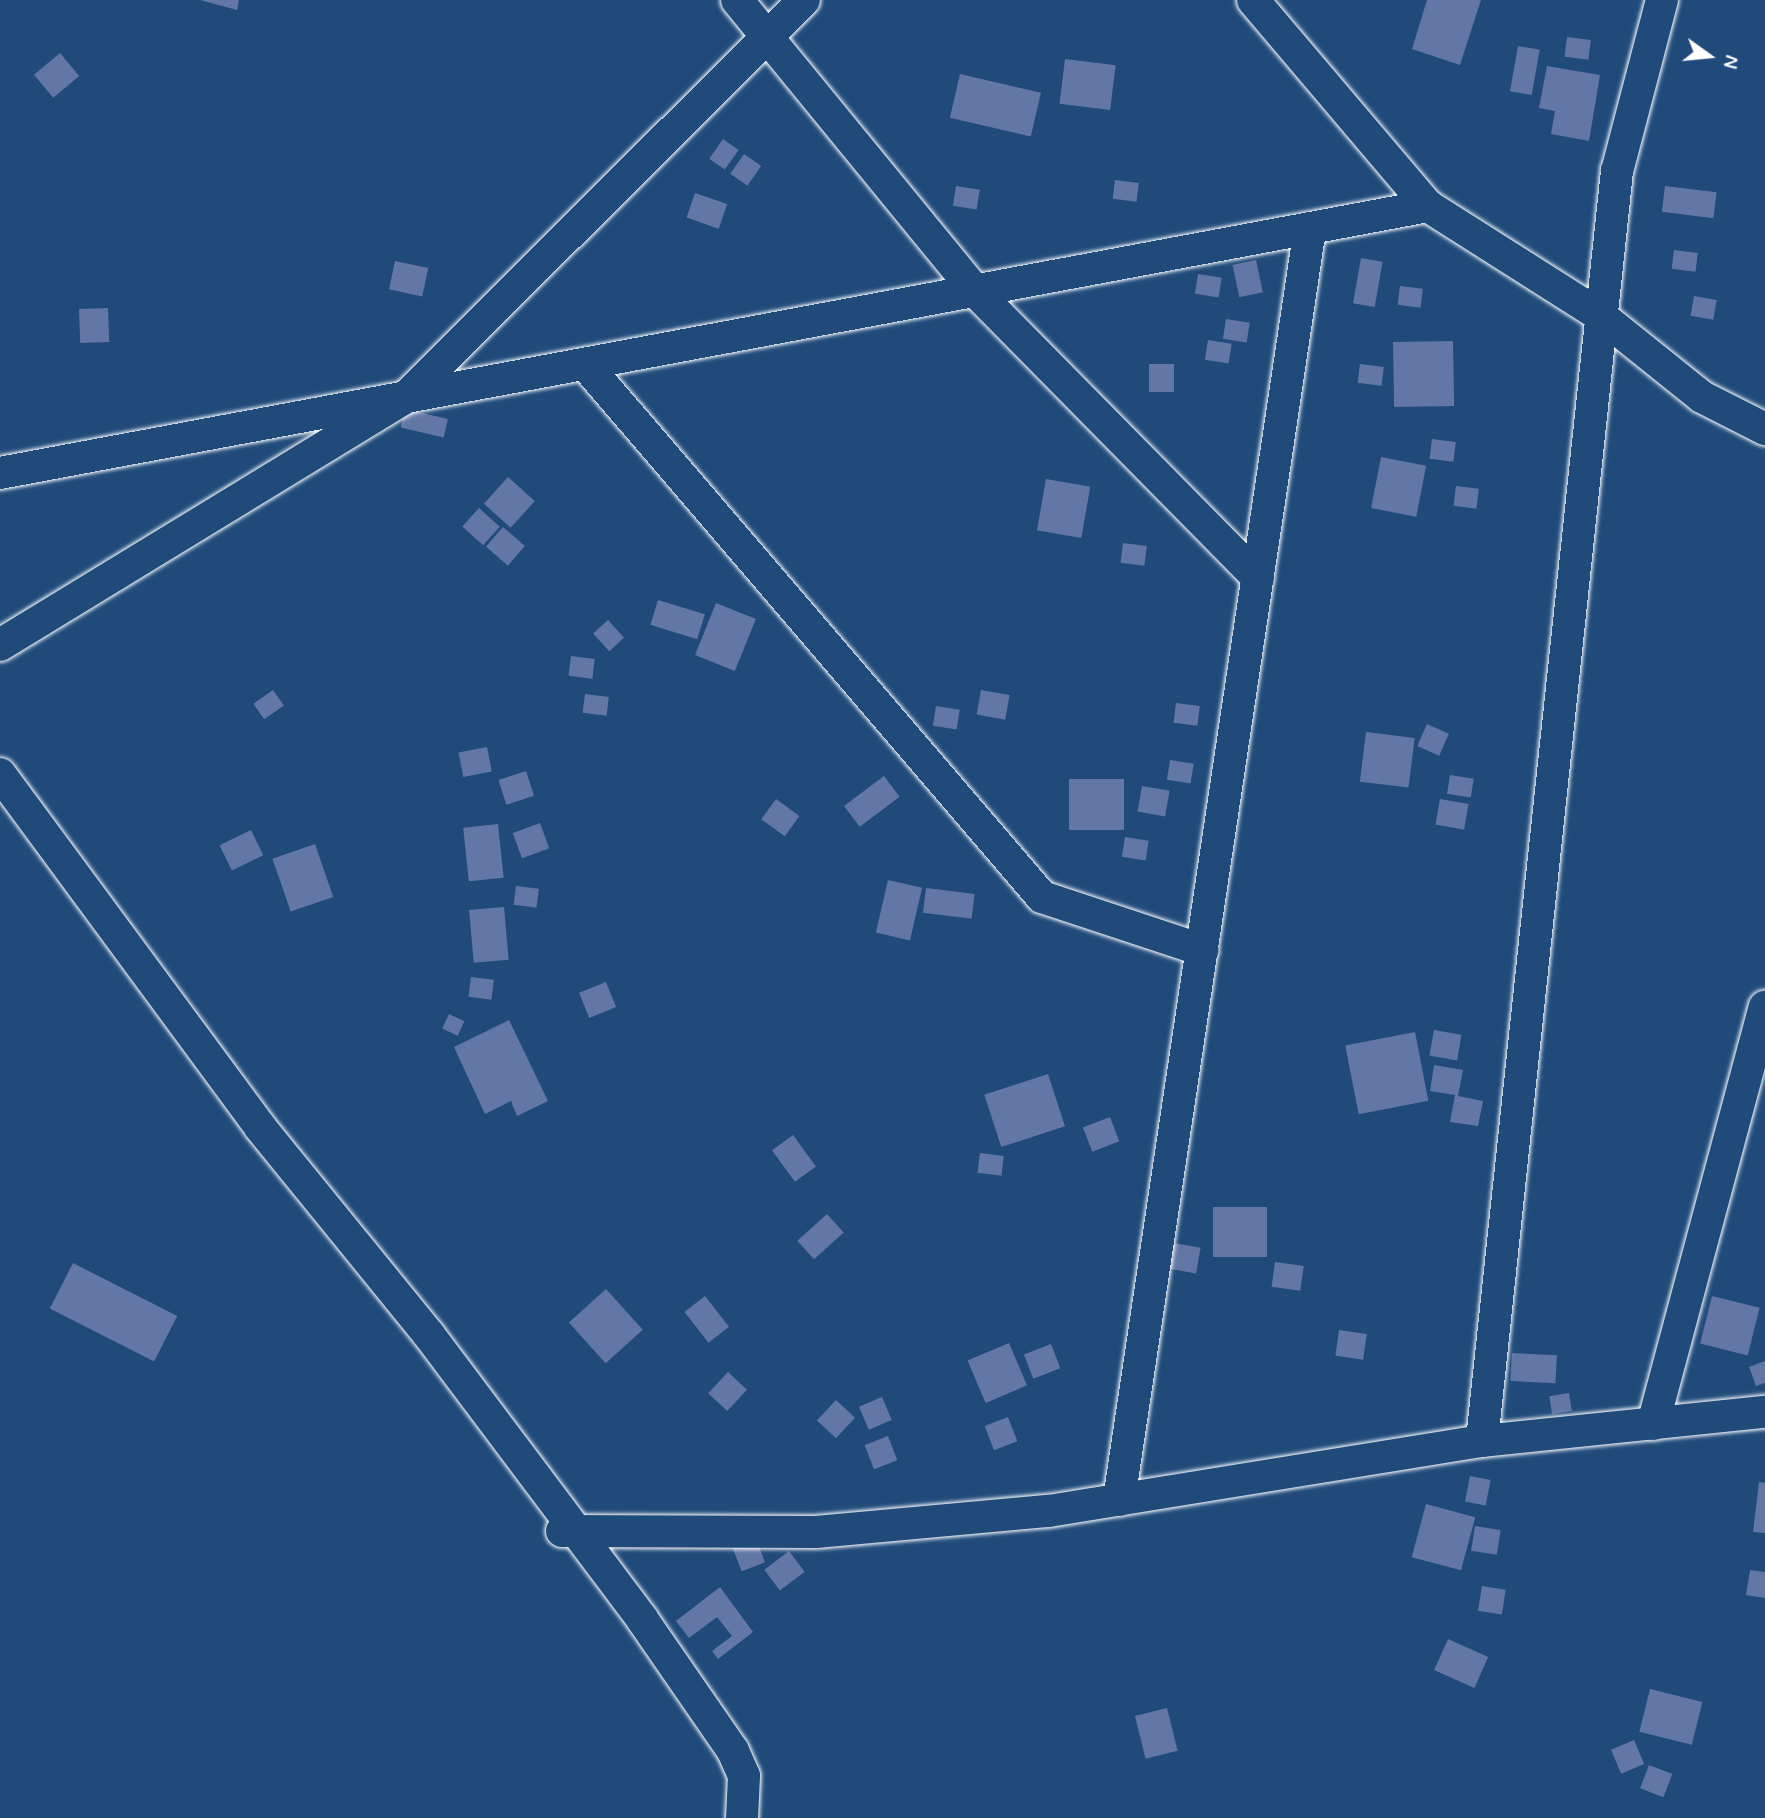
<!DOCTYPE html>
<html>
<head>
<meta charset="utf-8">
<style>
	body { margin:0 }
	#map { position:relative; width:1765px; height:1818px; overflow:hidden; background:#1f4a7a; font-family:Mynerve,sans-serif }
	div>[style] { position:absolute }
	.building>* { inset:0; background:#6377a7; transform-origin:0 0 }
	.roads { filter:drop-shadow(0 0 2px #fff) drop-shadow(0 0 2px #fff) }
	.street>* { height:32px; margin:-16px; padding:0 16px; transform-origin:16px; border-radius:16px; background:#1f4a7a }
	span { translate:-50% -50%; white-space:nowrap; text-align:center; line-height:1.15; -webkit-text-stroke:5px #1f4a7a; paint-order:stroke }
	.north { position:absolute; left:1674px; top:21px; width:70px; height:70px; -webkit-text-stroke:5px #1f4a7a; paint-order:stroke; rotate:105deg; font-size:19px; font-weight:700; line-height:28px; text-align:center; color:#fff }
	.north::after { content:''; display:block; margin:auto; width:24px; height:32px; background:#fff; clip-path:polygon(50% 0,100% 100%,50% 72%,0 100%) }
</style>
</head>
<body>
<div id="map">
	<div class="building">
		<div style="clip-path:polygon(200px 0,239px 0,237px 10px)"></div>
		<div style="clip-path:polygon(1427px 0,1481px 0,1460px 65px,1412px 49px)"></div>
		<div style="left:1567px;top:37px;width:24px;height:20px;rotate:7deg"></div>
		<div style="left:1518px;top:46px;width:22px;height:46px;rotate:10deg"></div>
		<div style="left:60px;top:53px;width:30px;height:34px;rotate:50deg"></div>
		<div style="left:1065px;top:59px;width:51px;height:45px;rotate:7deg"></div>
		<div style="clip-path:polygon(1547px 66px,1600px 75px,1589px 141px,1551px 134px,1555px 111px,1539px 108px)"></div>
		<div style="left:960px;top:74px;width:83px;height:45px;rotate:13deg"></div>
		<div style="left:723px;top:139px;width:19px;height:24px;rotate:35deg"></div>
		<div style="left:744px;top:154px;width:21px;height:24px;rotate:35deg"></div>
		<div style="left:1115px;top:180px;width:24px;height:19px;rotate:7deg"></div>
		<div style="left:956px;top:186px;width:24px;height:20px;rotate:9deg"></div>
		<div style="left:1665px;top:186px;width:52px;height:26px;rotate:7deg"></div>
		<div style="left:695px;top:193px;width:34px;height:26px;rotate:19deg"></div>
		<div style="left:1674px;top:250px;width:24px;height:19px;rotate:7deg"></div>
		<div style="left:1361px;top:258px;width:22px;height:46px;rotate:10deg"></div>
		<div style="left:1256px;top:260px;width:33px;height:24px;rotate:78deg"></div>
		<div style="left:395px;top:261px;width:34px;height:29px;rotate:12deg"></div>
		<div style="left:1198px;top:274px;width:24px;height:20px;rotate:9deg"></div>
		<div style="left:1400px;top:286px;width:23px;height:19px;rotate:7deg"></div>
		<div style="left:1694px;top:296px;width:23px;height:20px;rotate:10deg"></div>
		<div style="left:108px;top:308px;width:34px;height:29px;rotate:88deg"></div>
		<div style="left:1226px;top:319px;width:24px;height:20px;rotate:9deg"></div>
		<div style="left:1208px;top:340px;width:24px;height:20px;rotate:9deg"></div>
		<div style="left:1453px;top:341px;width:65px;height:60px;rotate:89deg"></div>
		<div style="left:1149px;top:364px;width:25px;height:28px"></div>
		<div style="left:1360px;top:364px;width:24px;height:19px;rotate:7deg"></div>
		<div style="left:405px;top:409px;width:44px;height:19px;rotate:13deg"></div>
		<div style="left:1432px;top:439px;width:24px;height:20px;rotate:7deg"></div>
		<div style="left:1381px;top:457px;width:46px;height:52px;rotate:11deg"></div>
		<div style="left:508px;top:477px;width:36px;height:36px;rotate:42deg"></div>
		<div style="left:1046px;top:479px;width:45px;height:52px;rotate:10deg"></div>
		<div style="left:1456px;top:486px;width:23px;height:20px;rotate:7deg"></div>
		<div style="left:479px;top:508px;width:28px;height:25px;rotate:42deg"></div>
		<div style="left:503px;top:527px;width:29px;height:26px;rotate:41deg"></div>
		<div style="left:1123px;top:543px;width:24px;height:20px;rotate:7deg"></div>
		<div style="left:658px;top:600px;width:49px;height:26px;rotate:17deg"></div>
		<div style="left:716px;top:603px;width:43px;height:56px;rotate:22deg"></div>
		<div style="left:608px;top:620px;width:24px;height:20px;rotate:48deg"></div>
		<div style="left:571px;top:656px;width:24px;height:20px;rotate:7deg"></div>
		<div style="left:273px;top:690px;width:19px;height:24px;rotate:55deg"></div>
		<div style="left:981px;top:690px;width:29px;height:25px;rotate:10deg"></div>
		<div style="left:585px;top:694px;width:24px;height:19px;rotate:7deg"></div>
		<div style="left:1176px;top:703px;width:24px;height:20px;rotate:7deg"></div>
		<div style="left:936px;top:706px;width:24px;height:20px;rotate:9deg"></div>
		<div style="left:1427px;top:724px;width:24px;height:24px;rotate:24deg"></div>
		<div style="left:1366px;top:732px;width:49px;height:50px;rotate:7deg"></div>
		<div style="left:487px;top:747px;width:25px;height:29px;rotate:79deg"></div>
		<div style="left:1170px;top:760px;width:24px;height:20px;rotate:9deg"></div>
		<div style="left:526px;top:771px;width:26px;height:29px;rotate:72deg"></div>
		<div style="left:1450px;top:775px;width:24px;height:19px;rotate:9deg"></div>
		<div style="left:884px;top:776px;width:26px;height:50px;rotate:53deg"></div>
		<div style="left:1069px;top:779px;width:55px;height:51px"></div>
		<div style="left:1142px;top:786px;width:28px;height:26px;rotate:10deg"></div>
		<div style="left:776px;top:799px;width:29px;height:25px;rotate:36deg"></div>
		<div style="left:1440px;top:799px;width:29px;height:26px;rotate:10deg"></div>
		<div style="left:540px;top:823px;width:27px;height:29px;rotate:70deg"></div>
		<div style="left:498px;top:824px;width:54px;height:35px;rotate:84deg"></div>
		<div style="left:251px;top:830px;width:28px;height:35px;rotate:64deg"></div>
		<div style="left:1125px;top:837px;width:24px;height:20px;rotate:9deg"></div>
		<div style="left:315px;top:844px;width:56px;height:45px;rotate:71deg"></div>
		<div style="left:888px;top:880px;width:35px;height:54px;rotate:13deg"></div>
		<div style="left:516px;top:886px;width:23px;height:19px;rotate:7deg"></div>
		<div style="left:926px;top:888px;width:49px;height:25px;rotate:7deg"></div>
		<div style="left:504px;top:907px;width:53px;height:35px;rotate:85deg"></div>
		<div style="left:471px;top:977px;width:23px;height:20px;rotate:7deg"></div>
		<div style="left:606px;top:982px;width:27px;height:29px;rotate:68deg"></div>
		<div style="left:449px;top:1014px;width:17px;height:16px;rotate:25deg"></div>
		<div style="clip-path:polygon(509px 1020px,548px 1101px,517px 1116px,511px 1101px,485px 1114px,454px 1047px)"></div>
		<div style="left:1434px;top:1030px;width:28px;height:26px;rotate:10deg"></div>
		<div style="left:1415px;top:1032px;width:70px;height:71px;rotate:79deg"></div>
		<div style="clip-path:polygon(1434px 1065px,1463px 1070px,1458px 1096px,1483px 1101px,1478px 1126px,1450px 1122px,1455px 1095px,1430px 1091px)"></div>
		<div style="left:1048px;top:1074px;width:55px;height:67px;rotate:72deg"></div>
		<div style="left:1110px;top:1117px;width:26px;height:29px;rotate:69deg"></div>
		<div style="left:793px;top:1135px;width:39px;height:26px;rotate:54deg"></div>
		<div style="left:980px;top:1153px;width:24px;height:20px;rotate:7deg"></div>
		<div style="left:1267px;top:1207px;width:50px;height:54px;rotate:90deg"></div>
		<div style="left:827px;top:1214px;width:25px;height:40px;rotate:48deg"></div>
		<div style="left:1173px;top:1243px;width:28px;height:26px;rotate:10deg"></div>
		<div style="left:1275px;top:1262px;width:29px;height:25px;rotate:8deg"></div>
		<div style="left:73px;top:1263px;width:117px;height:51px;rotate:27deg"></div>
		<div style="left:606px;top:1289px;width:55px;height:50px;rotate:48deg"></div>
		<div style="left:705px;top:1296px;width:39px;height:26px;rotate:52deg"></div>
		<div style="left:1712px;top:1296px;width:49px;height:49px;rotate:14deg"></div>
		<div style="left:1339px;top:1330px;width:28px;height:26px;rotate:8deg"></div>
		<div style="left:1009px;top:1343px;width:46px;height:45px;rotate:67deg"></div>
		<div style="left:1051px;top:1344px;width:26px;height:29px;rotate:69deg"></div>
		<div style="left:1512px;top:1353px;width:45px;height:28px;rotate:3deg"></div>
		<div style="clip-path:polygon(1765px 1361px,1765px 1383px,1756px 1386px,1749px 1367px)"></div>
		<div style="left:728px;top:1372px;width:26px;height:29px;rotate:43deg"></div>
		<div style="left:1569px;top:1393px;width:18px;height:20px;rotate:81deg"></div>
		<div style="left:882px;top:1397px;width:25px;height:25px;rotate:67deg"></div>
		<div style="left:836px;top:1400px;width:26px;height:28px;rotate:43deg"></div>
		<div style="left:1008px;top:1417px;width:26px;height:25px;rotate:69deg"></div>
		<div style="left:888px;top:1436px;width:26px;height:25px;rotate:69deg"></div>
		<div style="left:1470px;top:1476px;width:21px;height:26px;rotate:11deg"></div>
		<div style="clip-path:polygon(1759px 1482px,1765px 1483px,1765px 1533px,1753px 1532px)"></div>
		<div style="left:1426px;top:1504px;width:51px;height:55px;rotate:15deg"></div>
		<div style="left:1475px;top:1526px;width:26px;height:25px;rotate:9deg"></div>
		<div style="left:756px;top:1539px;width:25px;height:25px;rotate:69deg"></div>
		<div style="left:789px;top:1551px;width:26px;height:31px;rotate:53deg"></div>
		<div style="clip-path:polygon(1750px 1570px,1765px 1572px,1765px 1598px,1746px 1595px)"></div>
		<div style="left:1482px;top:1586px;width:24px;height:25px;rotate:9deg"></div>
		<div style="clip-path:polygon(720px 1587px,753px 1632px,718px 1659px,712px 1651px,732px 1636px,717px 1617px,689px 1638px,676px 1621px)"></div>
		<div style="left:1448px;top:1639px;width:44px;height:34px;rotate:24deg"></div>
		<div style="left:1650px;top:1689px;width:54px;height:44px;rotate:14deg"></div>
		<div style="left:1167px;top:1708px;width:44px;height:33px;rotate:76deg"></div>
		<div style="left:1634px;top:1740px;width:26px;height:25px;rotate:67deg"></div>
		<div style="left:1649px;top:1765px;width:25px;height:25px;rotate:21deg"></div>
	</div>
	<div class="roads">
		<div class="street">
			<div style="left:737px;top:0;width:376px;rotate:50.7deg"></div>
			<div style="left:975px;top:291px;width:403px;rotate:45.4deg"></div>
			<div style="left:1253px;top:0;width:270px;rotate:49.7deg"></div>
			<div style="left:1662px;top:0;width:177px;rotate:104.7deg"></div>
			<div style="left:1617px;top:171px;width:1277px;rotate:96.07deg"></div>
			<div style="left:1482px;top:1441px;width:284px;rotate:-5.9deg"></div>
			<div style="left:585px;top:364px;width:702px;rotate:49.39deg"></div>
			<div style="left:1042px;top:897px;width:169px;rotate:18.3deg"></div>
			<div style="left:0;top:473px;width:1453px;rotate:-10.59deg"></div>
			<div style="left:1428px;top:206px;width:205px;rotate:32.4deg"></div>
			<div style="left:1601px;top:316px;width:129px;rotate:38.7deg"></div>
			<div style="left:1702px;top:397px;width:71px;rotate:26.9deg"></div>
			<div style="left:0;top:645px;width:476px;rotate:-31.4deg"></div>
			<div style="left:406px;top:397px;width:562px;rotate:-44.93deg"></div>
			<div style="left:0;top:774px;width:438px;rotate:53.6deg"></div>
			<div style="left:260px;top:1127px;width:268px;rotate:50.9deg"></div>
			<div style="left:429px;top:1335px;width:355px;rotate:53.1deg"></div>
			<div style="left:642px;top:1619px;width:160px;rotate:55.4deg"></div>
			<div style="left:733px;top:1751px;width:27px;rotate:66deg"></div>
			<div style="left:744px;top:1776px;width:42px;rotate:92.7deg"></div>
			<div style="left:1653px;top:1424px;width:432px;rotate:-75deg"></div>
			<div style="left:1119px;top:1500px;width:1286px;rotate:-81.46deg"></div>
			<div style="left:562px;top:1531px;width:254px;rotate:0.2deg"></div>
			<div style="left:816px;top:1532px;width:234px;rotate:-5.2deg"></div>
			<div style="left:1049px;top:1511px;width:439px;rotate:-9.2deg"></div>
		</div>
	</div>
	<div class="north">N</div>
</div>
</body>
</html>
